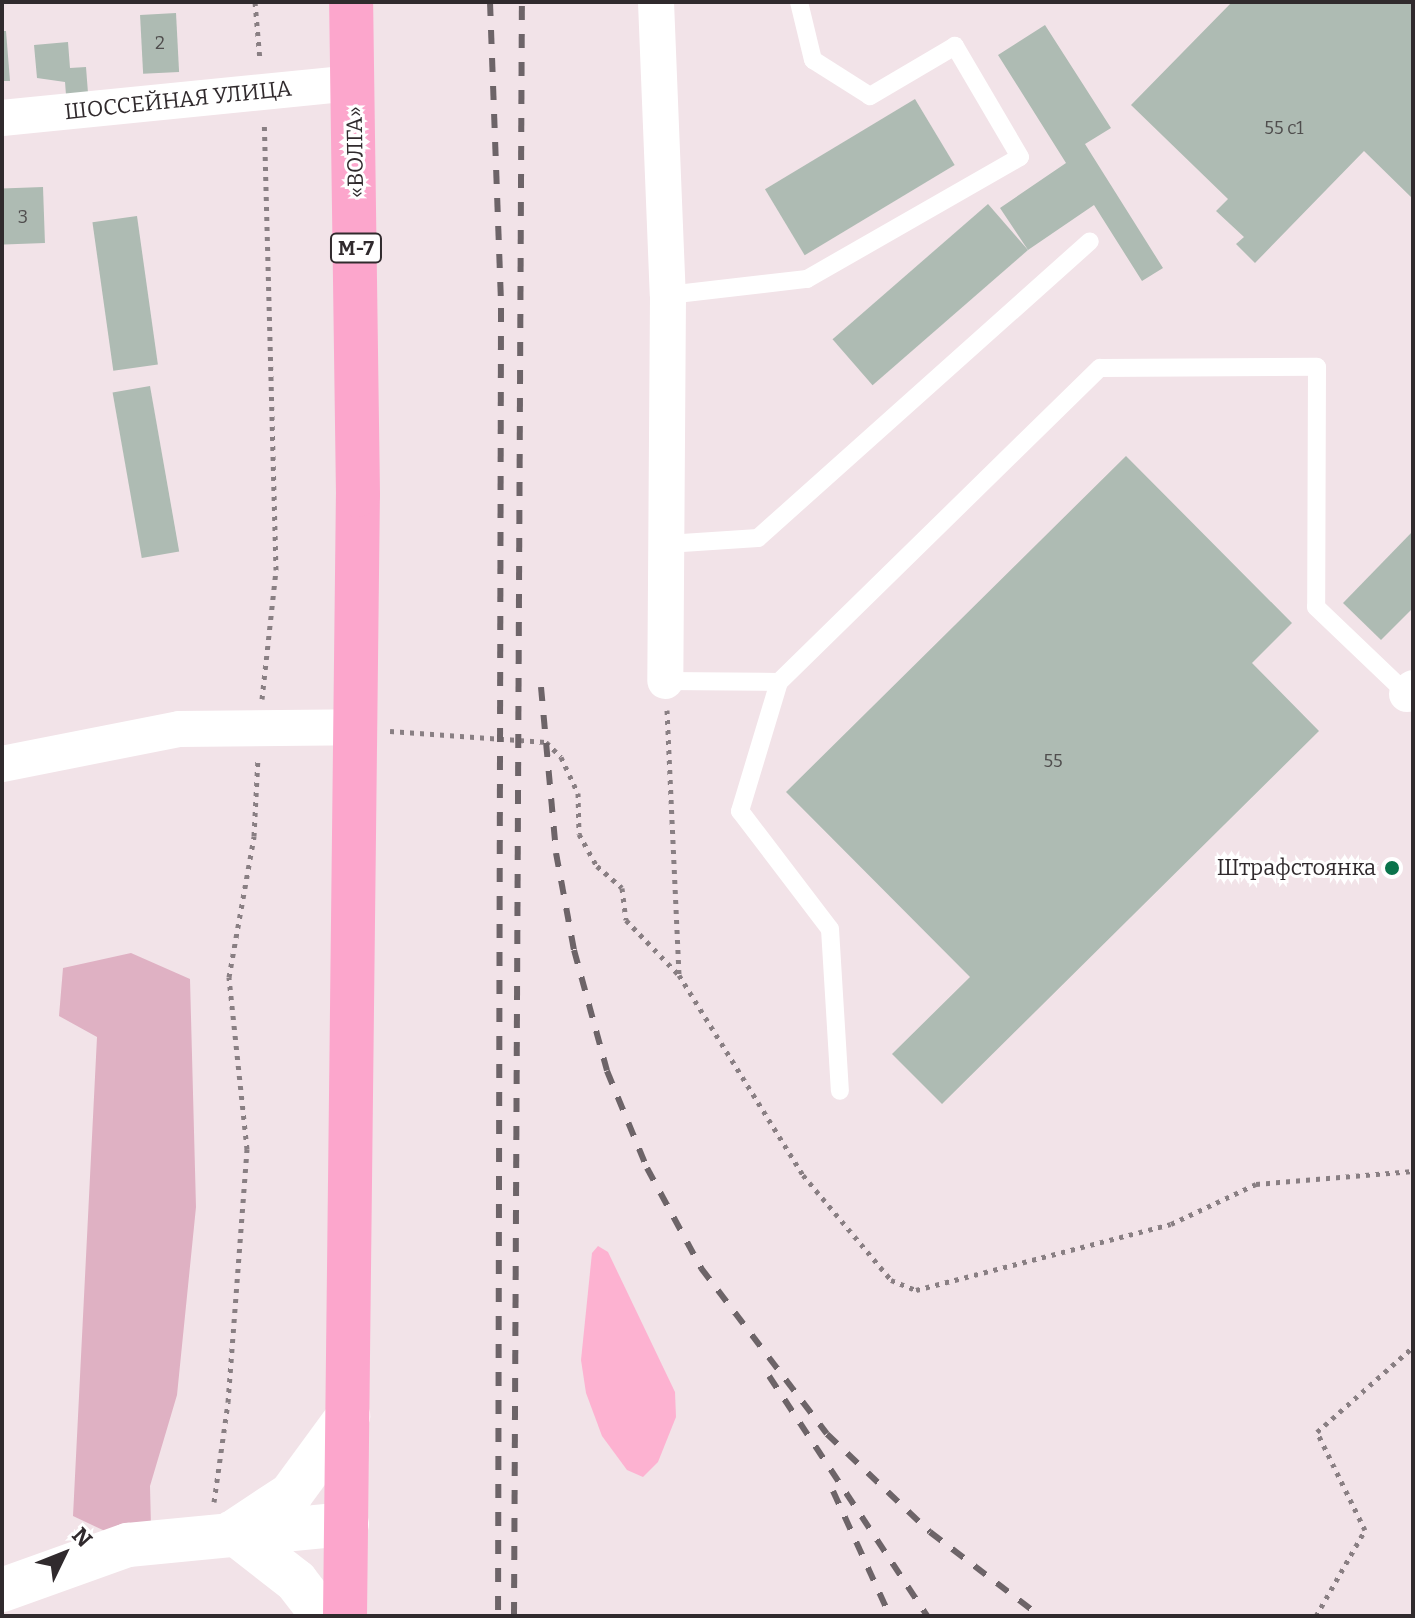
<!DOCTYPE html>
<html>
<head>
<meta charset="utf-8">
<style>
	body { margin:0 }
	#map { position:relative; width:1415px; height:1618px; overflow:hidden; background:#f2e3e8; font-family:Bitter,serif }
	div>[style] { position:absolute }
	.green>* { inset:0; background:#dfb1c3 }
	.water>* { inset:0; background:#fdb2d1 }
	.building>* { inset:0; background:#aebbb3; transform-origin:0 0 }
	.path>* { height:5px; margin-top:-2.5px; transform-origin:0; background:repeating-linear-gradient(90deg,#897f83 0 4px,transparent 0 10px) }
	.service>* { height:18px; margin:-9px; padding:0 9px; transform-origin:9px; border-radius:9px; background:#fff }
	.minor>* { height:36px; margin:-18px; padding:0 18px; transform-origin:18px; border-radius:18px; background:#fff }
	.tertiary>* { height:44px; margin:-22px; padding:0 22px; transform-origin:22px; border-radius:22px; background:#fff }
	.trunk>* { height:44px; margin:-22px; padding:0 22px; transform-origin:22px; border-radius:22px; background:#fca6cc }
	.rail>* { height:6px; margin-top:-3px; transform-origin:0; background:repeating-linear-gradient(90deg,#6d6468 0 14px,transparent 0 28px) }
	.dots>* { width:22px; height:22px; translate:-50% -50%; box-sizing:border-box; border:4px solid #fff; border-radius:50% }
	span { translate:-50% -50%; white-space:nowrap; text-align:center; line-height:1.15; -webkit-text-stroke:6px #fff; paint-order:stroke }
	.number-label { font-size:18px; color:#504e4e }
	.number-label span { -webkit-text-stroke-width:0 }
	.shield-label span { padding:2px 6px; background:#fff; border:2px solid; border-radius:6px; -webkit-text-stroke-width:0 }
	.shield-label { font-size:20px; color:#302a2d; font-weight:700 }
	.street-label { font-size:22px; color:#302a2d }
	.poi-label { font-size:22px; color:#302a2d }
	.right { translate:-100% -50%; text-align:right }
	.frame { position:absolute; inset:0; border:4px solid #302a2d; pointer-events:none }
	.north { position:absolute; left:24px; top:1514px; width:80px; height:80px; -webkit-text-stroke:6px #fff; paint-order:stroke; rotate:47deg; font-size:22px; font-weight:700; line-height:32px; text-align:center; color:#302a2d }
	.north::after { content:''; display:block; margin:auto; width:28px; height:36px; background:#302a2d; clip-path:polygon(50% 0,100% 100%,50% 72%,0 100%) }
</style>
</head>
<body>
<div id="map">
	<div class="green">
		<div style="clip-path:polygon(131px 953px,190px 979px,196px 1207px,177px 1395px,150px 1486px,151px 1527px,107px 1532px,73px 1516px,97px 1037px,59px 1016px,63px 968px)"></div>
	</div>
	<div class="water">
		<div style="clip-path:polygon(598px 1246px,608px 1252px,675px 1392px,676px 1417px,658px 1462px,643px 1477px,627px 1470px,602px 1436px,586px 1393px,581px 1360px,592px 1253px)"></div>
	</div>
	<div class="building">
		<div style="clip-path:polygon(1232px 2px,1413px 2px,1413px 199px,1364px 151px,1255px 263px,1236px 244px,1244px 237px,1216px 211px,1228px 199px,1131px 105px)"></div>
		<div style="left:176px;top:13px;width:59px;height:36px;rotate:87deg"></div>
		<div style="clip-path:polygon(1045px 25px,1111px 128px,1085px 144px,1163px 268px,1142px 281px,1094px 205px,1028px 250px,1000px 208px,1066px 163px,998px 55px)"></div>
		<div style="clip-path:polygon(2px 31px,6px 31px,10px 81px,2px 81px)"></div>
		<div style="clip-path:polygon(68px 42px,70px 68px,86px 67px,88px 93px,66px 95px,65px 82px,37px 78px,34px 45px)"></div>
		<div style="left:915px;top:99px;width:77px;height:175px;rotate:59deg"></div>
		<div style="left:43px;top:187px;width:56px;height:41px;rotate:88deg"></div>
		<div style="left:988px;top:204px;width:61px;height:206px;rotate:49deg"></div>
		<div style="left:137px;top:216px;width:150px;height:45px;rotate:82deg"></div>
		<div style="left:150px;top:386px;width:168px;height:38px;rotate:80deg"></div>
		<div style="clip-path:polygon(1126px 456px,1292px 623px,1252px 663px,1319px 731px,942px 1104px,892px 1054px,970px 977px,786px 792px)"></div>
		<div style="clip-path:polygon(1413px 531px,1413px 608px,1381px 640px,1343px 603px)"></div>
	</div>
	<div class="path">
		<div style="left:255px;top:2px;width:58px;rotate:85.1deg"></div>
		<div style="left:262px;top:699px;width:130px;rotate:-83.8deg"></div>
		<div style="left:276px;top:570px;width:448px;rotate:-91.5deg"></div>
		<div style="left:667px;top:710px;width:265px;rotate:87.4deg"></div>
		<div style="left:679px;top:975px;width:235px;rotate:58.2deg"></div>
		<div style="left:803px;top:1175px;width:137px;rotate:50deg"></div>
		<div style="left:891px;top:1280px;width:27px;rotate:22deg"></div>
		<div style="left:916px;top:1290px;width:263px;rotate:-14.5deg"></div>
		<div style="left:1171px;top:1224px;width:94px;rotate:-25.2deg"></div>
		<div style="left:1256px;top:1184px;width:158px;rotate:-4.7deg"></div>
		<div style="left:390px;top:731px;width:156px;rotate:4deg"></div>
		<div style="left:546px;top:742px;width:21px;rotate:45deg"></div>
		<div style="left:561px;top:757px;width:40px;rotate:65deg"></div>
		<div style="left:578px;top:793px;width:41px;rotate:88.6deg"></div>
		<div style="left:579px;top:834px;width:37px;rotate:61deg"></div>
		<div style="left:597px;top:866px;width:33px;rotate:41deg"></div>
		<div style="left:622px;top:888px;width:32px;rotate:83deg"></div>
		<div style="left:626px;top:920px;width:76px;rotate:46.1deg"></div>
		<div style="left:214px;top:1502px;width:101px;rotate:-82deg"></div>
		<div style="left:228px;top:1402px;width:254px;rotate:-85.7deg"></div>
		<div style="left:247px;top:1149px;width:173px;rotate:-96deg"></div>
		<div style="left:229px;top:977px;width:143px;rotate:-79.9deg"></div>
		<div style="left:254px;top:836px;width:79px;rotate:-87.1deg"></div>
		<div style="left:1316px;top:1616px;width:99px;rotate:-60.3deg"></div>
		<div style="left:1365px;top:1530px;width:109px;rotate:-116.1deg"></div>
		<div style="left:1317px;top:1432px;width:128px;rotate:-41.5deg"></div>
	</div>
	<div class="service">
		<div style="left:668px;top:295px;width:140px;rotate:-6.6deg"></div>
		<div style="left:807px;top:279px;width:245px;rotate:-29.8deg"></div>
		<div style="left:1020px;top:157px;width:129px;rotate:-120.4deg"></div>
		<div style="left:955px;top:46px;width:99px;rotate:149.5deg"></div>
		<div style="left:870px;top:96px;width:67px;rotate:-147.7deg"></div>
		<div style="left:813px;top:60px;width:60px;rotate:-103.6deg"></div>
		<div style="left:667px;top:544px;width:91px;rotate:-3.8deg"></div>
		<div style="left:758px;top:538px;width:445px;rotate:-41.8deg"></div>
		<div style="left:665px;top:681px;width:114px;rotate:0.5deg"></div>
		<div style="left:779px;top:682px;width:449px;rotate:-44.4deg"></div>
		<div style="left:1100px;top:368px;width:217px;rotate:-0.3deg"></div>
		<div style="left:1317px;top:367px;width:240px;rotate:90.2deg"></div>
		<div style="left:1316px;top:607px;width:126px;rotate:43.7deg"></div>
		<div style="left:779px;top:682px;width:135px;rotate:106.8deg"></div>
		<div style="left:740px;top:811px;width:148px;rotate:52.7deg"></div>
		<div style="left:830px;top:929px;width:162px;rotate:86.5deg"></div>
	</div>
	<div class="minor">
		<div style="left:656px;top:2px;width:293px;rotate:87.7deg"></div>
		<div style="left:668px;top:295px;width:386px;rotate:90.4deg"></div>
		<div style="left:2px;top:118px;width:354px;rotate:-5.7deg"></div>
		<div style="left:1407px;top:694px;width:8px;rotate:-45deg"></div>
		<div style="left:2px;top:764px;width:180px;rotate:-11.2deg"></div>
		<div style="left:179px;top:729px;width:178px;rotate:-0.6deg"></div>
	</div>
	<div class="tertiary">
		<div style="left:238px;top:1529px;width:64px;rotate:-33.4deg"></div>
		<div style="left:291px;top:1494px;width:97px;rotate:-53.8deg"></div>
		<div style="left:233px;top:1532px;width:80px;rotate:37.9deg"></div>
		<div style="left:296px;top:1581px;width:44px;rotate:52.4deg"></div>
		<div style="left:2px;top:1590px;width:134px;rotate:-19.7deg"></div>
		<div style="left:128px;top:1545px;width:220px;rotate:-5.5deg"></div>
	</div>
	<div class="trunk">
		<div style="left:345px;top:1616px;width:1121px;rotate:-89.34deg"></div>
		<div style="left:358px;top:495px;width:493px;rotate:-90.8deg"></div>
	</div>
	<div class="rail">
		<div style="left:490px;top:2px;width:306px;rotate:87.9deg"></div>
		<div style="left:501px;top:308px;width:1308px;rotate:90.13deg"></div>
		<div style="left:541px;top:687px;width:167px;rotate:84.8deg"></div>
		<div style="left:556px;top:853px;width:99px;rotate:79.5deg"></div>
		<div style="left:574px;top:950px;width:125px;rotate:74.7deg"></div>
		<div style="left:607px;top:1071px;width:105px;rotate:67.6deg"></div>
		<div style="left:647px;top:1168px;width:114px;rotate:61.6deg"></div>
		<div style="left:701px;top:1268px;width:208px;rotate:52.8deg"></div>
		<div style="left:827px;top:1434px;width:142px;rotate:43.6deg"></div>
		<div style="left:930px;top:1532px;width:138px;rotate:37.4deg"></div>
		<div style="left:769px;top:1376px;width:287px;rotate:56.6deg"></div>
		<div style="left:833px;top:1491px;width:137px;rotate:65.5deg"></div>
		<div style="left:514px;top:1616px;width:1614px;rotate:-89.72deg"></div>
	</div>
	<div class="dots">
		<div style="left:1392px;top:868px;background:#0a734b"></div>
	</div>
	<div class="number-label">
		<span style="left:160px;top:43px">2</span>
		<span style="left:1284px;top:128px">55 с1</span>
		<span style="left:23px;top:217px">3</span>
		<span style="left:1053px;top:761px">55</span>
	</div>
	<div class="shield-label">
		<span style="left:356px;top:248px">М-7</span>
	</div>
	<div class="street-label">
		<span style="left:178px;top:100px;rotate:-6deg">ШОССЕЙНАЯ УЛИЦА</span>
		<span style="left:355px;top:152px;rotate:-91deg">«ВОЛГА»</span>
	</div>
	<div class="poi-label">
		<span class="right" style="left:1376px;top:868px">Штрафстоянка</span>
	</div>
	<div class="frame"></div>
	<div class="north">N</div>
</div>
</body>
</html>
